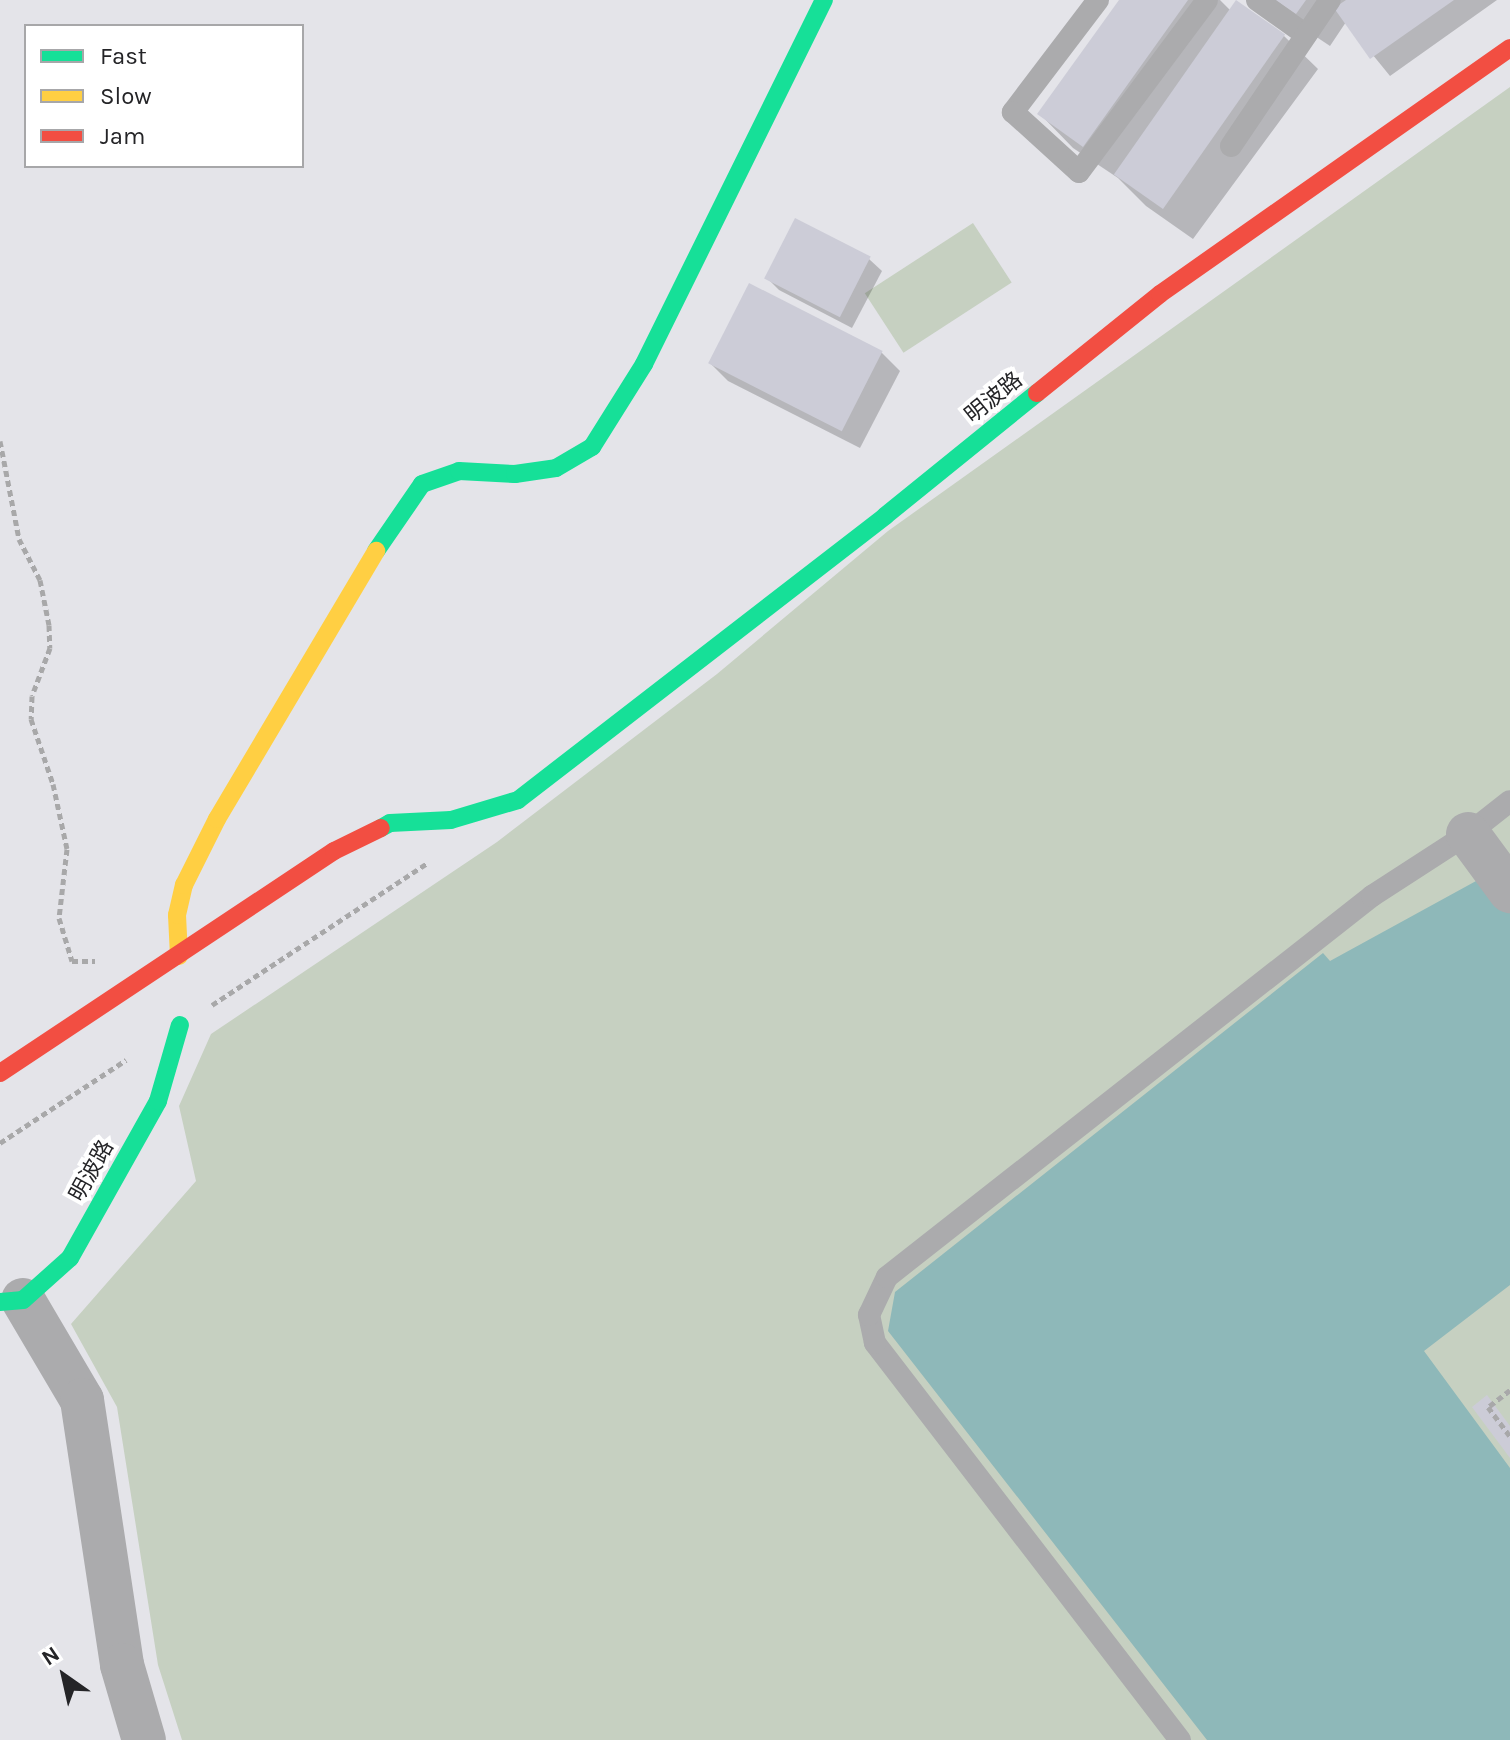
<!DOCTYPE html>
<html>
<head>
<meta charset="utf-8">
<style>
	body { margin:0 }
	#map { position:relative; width:1510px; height:1740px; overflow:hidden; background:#e4e4e9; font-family:Karla,"Noto Sans SC",sans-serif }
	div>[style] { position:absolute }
	.green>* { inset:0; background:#c6d0c1; transform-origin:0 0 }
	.water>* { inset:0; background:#8eb8b9 }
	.shadow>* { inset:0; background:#0003 }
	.building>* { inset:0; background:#ccccd7; transform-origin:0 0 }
	.path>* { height:5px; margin-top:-2.5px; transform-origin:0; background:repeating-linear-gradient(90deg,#a8a8a9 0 6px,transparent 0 10px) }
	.lane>* { height:22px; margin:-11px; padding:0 11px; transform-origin:11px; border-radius:11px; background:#ababad }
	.street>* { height:44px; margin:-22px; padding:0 22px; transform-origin:22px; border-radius:22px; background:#ababad }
	.fast>* { height:18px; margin:-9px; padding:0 9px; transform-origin:9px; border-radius:9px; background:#16e098 }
	.slow>* { height:18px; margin:-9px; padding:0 9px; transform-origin:9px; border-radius:9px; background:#ffcf43 }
	.jam>* { height:18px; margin:-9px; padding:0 9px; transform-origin:9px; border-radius:9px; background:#f24e42 }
	span { translate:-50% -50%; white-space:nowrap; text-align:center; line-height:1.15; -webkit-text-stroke:8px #fff; paint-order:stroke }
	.street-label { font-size:22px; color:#242427 }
	.legend { position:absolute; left:24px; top:24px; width:280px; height:144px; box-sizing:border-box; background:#fff; border:2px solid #a7a7a9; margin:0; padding:10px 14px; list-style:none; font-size:24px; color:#242427 }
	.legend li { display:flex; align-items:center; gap:16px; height:40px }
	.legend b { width:40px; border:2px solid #a7a7a9 }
	.north { position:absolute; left:24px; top:1636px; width:80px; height:80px; -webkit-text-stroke:6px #fff; paint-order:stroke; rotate:326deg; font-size:22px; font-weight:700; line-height:32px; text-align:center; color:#242427 }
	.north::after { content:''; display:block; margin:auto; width:28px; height:36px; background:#242427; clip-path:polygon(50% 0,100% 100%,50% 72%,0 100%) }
</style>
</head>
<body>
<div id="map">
	<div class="green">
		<div style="clip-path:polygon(1510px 87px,1510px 1740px,182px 1740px,158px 1665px,117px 1407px,71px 1324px,196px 1181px,179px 1106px,211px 1034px,497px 842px,717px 674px,888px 531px)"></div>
		<div style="left:973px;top:223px;width:71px;height:129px;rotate:57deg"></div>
	</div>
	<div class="water">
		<div style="clip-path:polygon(1487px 875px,1510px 911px,1510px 1285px,1424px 1351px,1510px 1468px,1510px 1740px,1207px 1740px,888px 1331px,895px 1292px,1323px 953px,1330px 961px)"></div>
	</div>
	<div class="shadow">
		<div style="clip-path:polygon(1121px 0,1220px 0,1231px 11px,1237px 2px,1284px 36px,1318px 69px,1193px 239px,1146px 206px,1118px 178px,1073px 148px,1040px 114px)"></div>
		<div style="clip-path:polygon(1268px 0,1497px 0,1390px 76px,1346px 22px,1330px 46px,1282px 14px)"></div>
		<div style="clip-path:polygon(869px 259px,882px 271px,852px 328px,779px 290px,767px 278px)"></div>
		<div style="clip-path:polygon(881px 352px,900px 371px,860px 448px,728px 381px,710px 363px)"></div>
	</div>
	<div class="building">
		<div style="clip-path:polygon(1119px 0,1188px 0,1083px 147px,1037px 114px)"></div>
		<div style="left:1236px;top:0;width:60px;height:213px;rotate:35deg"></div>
		<div style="clip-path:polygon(1275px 0,1306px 0,1296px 14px)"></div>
		<div style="clip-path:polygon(1346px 0,1454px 0,1370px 59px,1334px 8px)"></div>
		<div style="left:795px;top:218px;width:85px;height:68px;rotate:27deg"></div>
		<div style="left:749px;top:283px;width:150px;height:90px;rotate:27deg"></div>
		<div style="clip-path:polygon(1487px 1395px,1510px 1426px,1510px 1458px,1472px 1407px)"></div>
	</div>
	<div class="path">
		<div style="left:0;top:441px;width:100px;rotate:79deg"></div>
		<div style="left:19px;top:539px;width:46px;rotate:62.9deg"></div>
		<div style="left:40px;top:580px;width:46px;rotate:78.7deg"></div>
		<div style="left:49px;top:625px;width:23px;rotate:88deg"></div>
		<div style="left:50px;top:648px;width:51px;rotate:110.6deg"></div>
		<div style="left:32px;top:696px;width:23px;rotate:92deg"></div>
		<div style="left:31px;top:719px;width:69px;rotate:71.3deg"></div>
		<div style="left:53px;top:784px;width:66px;rotate:77.8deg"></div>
		<div style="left:67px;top:849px;width:69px;rotate:96.6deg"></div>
		<div style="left:59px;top:918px;width:45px;rotate:73.2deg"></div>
		<div style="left:72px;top:961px;width:23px"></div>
		<div style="left:212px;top:1005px;width:258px;rotate:-33.4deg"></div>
		<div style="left:0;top:1143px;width:151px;rotate:-33.4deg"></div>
		<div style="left:1510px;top:1390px;width:28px;rotate:142deg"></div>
		<div style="left:1488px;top:1407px;width:36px;rotate:53deg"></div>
	</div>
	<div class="lane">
		<div style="left:1098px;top:0;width:141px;rotate:127.2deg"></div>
		<div style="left:1013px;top:112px;width:89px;rotate:42.3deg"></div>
		<div style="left:1079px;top:172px;width:214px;rotate:-53.3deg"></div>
		<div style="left:1257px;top:0;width:60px;rotate:35.5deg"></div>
		<div style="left:1231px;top:146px;width:176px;rotate:-55.9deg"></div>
		<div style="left:1180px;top:1740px;width:501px;rotate:-127.53deg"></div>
		<div style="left:875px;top:1343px;width:29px;rotate:-102deg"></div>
		<div style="left:869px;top:1315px;width:42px;rotate:-64.7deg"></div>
		<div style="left:887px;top:1277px;width:617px;rotate:-38.15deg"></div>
		<div style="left:1372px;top:896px;width:114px;rotate:-32.9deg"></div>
		<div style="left:1468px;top:834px;width:53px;rotate:-38.2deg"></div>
	</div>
	<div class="street">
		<div style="left:1468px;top:834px;width:71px;rotate:53.6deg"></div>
		<div style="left:23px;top:1300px;width:116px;rotate:59.5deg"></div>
		<div style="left:82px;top:1400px;width:268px;rotate:81.4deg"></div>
		<div style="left:122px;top:1665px;width:78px;rotate:73.7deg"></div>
	</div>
	<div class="fast">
		<div style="left:376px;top:551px;width:81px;rotate:-55.5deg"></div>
		<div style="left:422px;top:484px;width:39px;rotate:-19deg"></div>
		<div style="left:459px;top:471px;width:56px;rotate:3.1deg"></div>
		<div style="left:515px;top:474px;width:41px;rotate:-8.3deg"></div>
		<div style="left:556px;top:468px;width:42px;rotate:-30.3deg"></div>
		<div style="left:592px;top:447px;width:98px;rotate:-57.9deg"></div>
		<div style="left:644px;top:364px;width:406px;rotate:-63.7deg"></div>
		<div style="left:381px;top:828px;width:10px;rotate:-29deg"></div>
		<div style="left:390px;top:823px;width:61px;rotate:-2.8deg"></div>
		<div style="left:451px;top:820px;width:70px;rotate:-16.6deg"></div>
		<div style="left:518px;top:800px;width:464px;rotate:-37.7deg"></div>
		<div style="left:885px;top:516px;width:196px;rotate:-39deg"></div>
		<div style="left:0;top:1302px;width:23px;rotate:-5deg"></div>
		<div style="left:23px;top:1300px;width:63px;rotate:-41.8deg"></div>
		<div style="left:70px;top:1258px;width:180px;rotate:-60.7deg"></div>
		<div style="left:158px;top:1101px;width:79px;rotate:-73.9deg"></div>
	</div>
	<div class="slow">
		<div style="left:179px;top:956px;width:41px;rotate:-92.8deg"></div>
		<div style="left:177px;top:915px;width:31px;rotate:-77deg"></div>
		<div style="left:184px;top:885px;width:74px;rotate:-63.4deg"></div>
		<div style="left:217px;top:819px;width:312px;rotate:-59.3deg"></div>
	</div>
	<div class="jam">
		<div style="left:1037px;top:393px;width:158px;rotate:-38.8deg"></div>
		<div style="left:1160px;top:294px;width:428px;rotate:-35.1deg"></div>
		<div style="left:0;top:1073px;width:401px;rotate:-33.6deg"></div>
		<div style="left:334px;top:851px;width:52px;rotate:-26.1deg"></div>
	</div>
	<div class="street-label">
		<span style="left:994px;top:398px;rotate:-39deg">明波路</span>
		<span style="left:92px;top:1171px;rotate:-61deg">明波路</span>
	</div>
	<ul class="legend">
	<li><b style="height:10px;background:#16e098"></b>Fast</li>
	<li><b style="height:10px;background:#ffcf43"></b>Slow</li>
	<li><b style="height:10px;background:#f24e42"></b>Jam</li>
	</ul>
	<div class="north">N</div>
</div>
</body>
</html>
